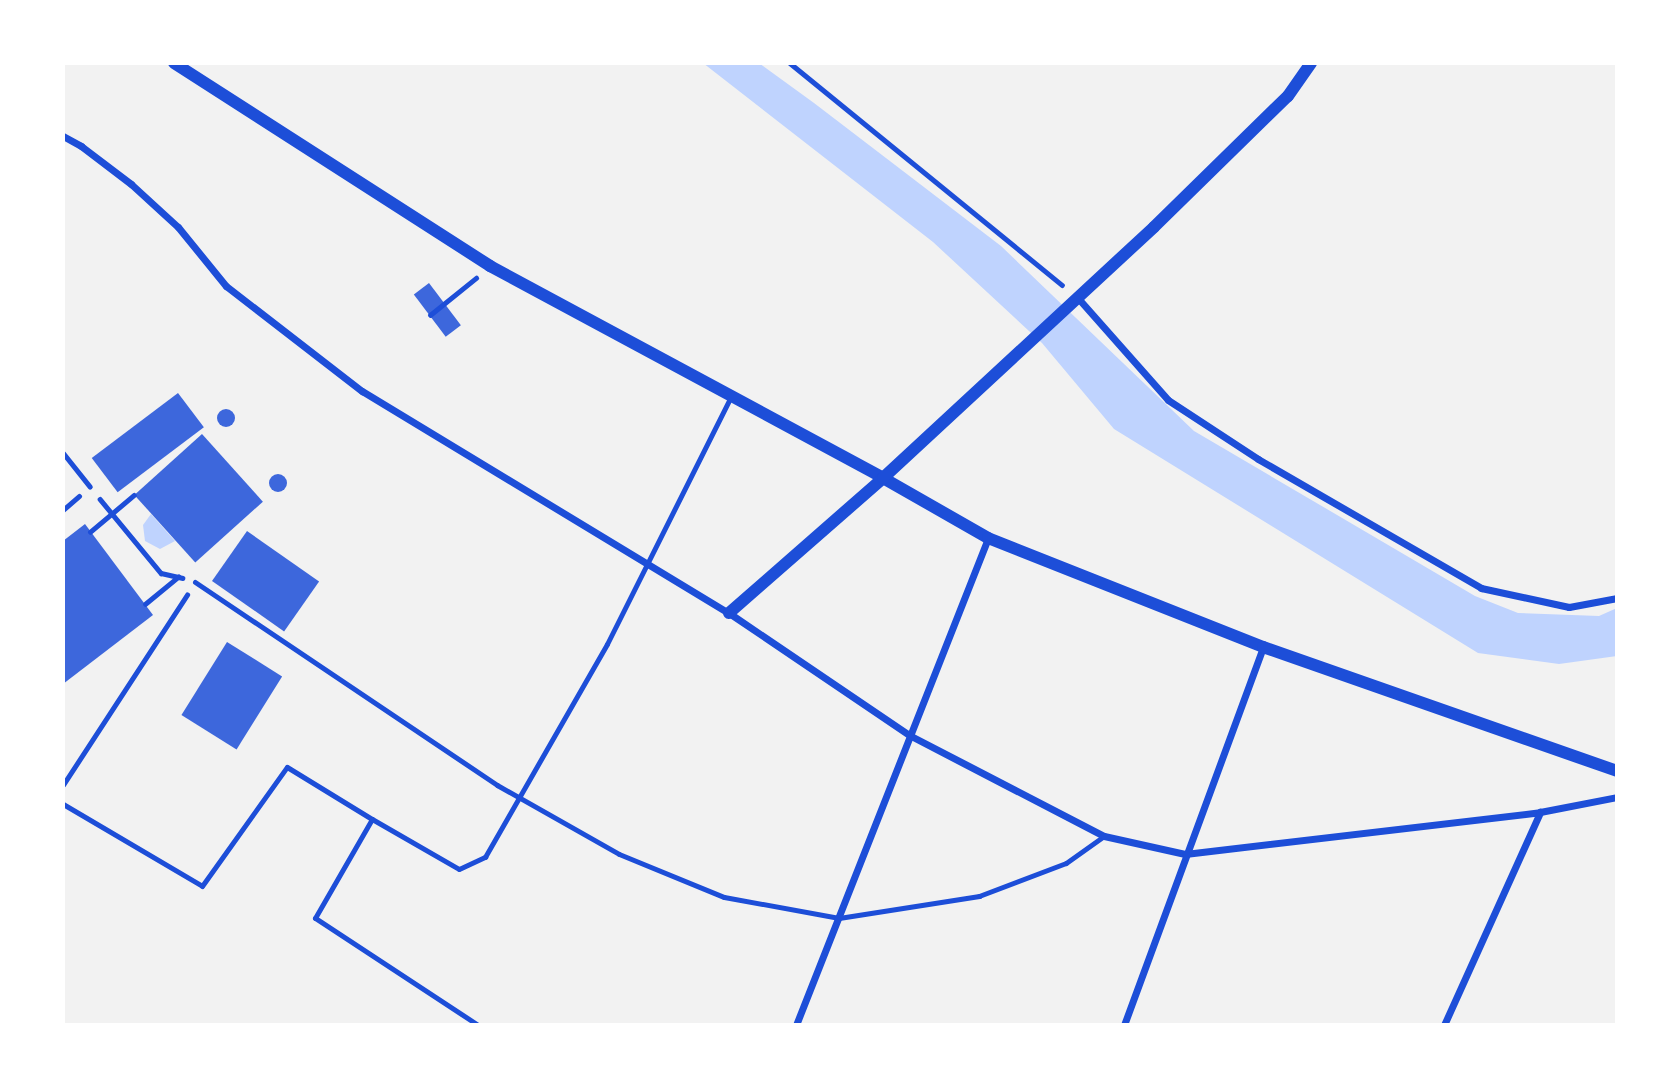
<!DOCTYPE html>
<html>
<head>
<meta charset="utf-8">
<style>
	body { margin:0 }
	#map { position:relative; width:1680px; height:1088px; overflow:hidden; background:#f2f2f2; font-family:"Space Grotesk",sans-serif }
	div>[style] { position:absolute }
	.water>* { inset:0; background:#bfd3fe }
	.building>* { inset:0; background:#3d67dc; transform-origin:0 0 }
	.round { border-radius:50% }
	.path>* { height:4.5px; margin:-2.25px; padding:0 2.25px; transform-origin:2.25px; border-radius:2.25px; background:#1d4ed8 }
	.service>* { height:5px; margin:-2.5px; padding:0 2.5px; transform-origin:2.5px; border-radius:2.5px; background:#1d4ed8 }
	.minor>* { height:7px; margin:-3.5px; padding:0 3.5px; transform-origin:3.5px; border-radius:3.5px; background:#1d4ed8 }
	.tertiary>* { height:12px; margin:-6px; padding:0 6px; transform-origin:6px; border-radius:6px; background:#1d4ed8 }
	span { translate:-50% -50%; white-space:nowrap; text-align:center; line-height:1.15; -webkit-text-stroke:7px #fff; paint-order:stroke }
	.frame { position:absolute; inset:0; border:65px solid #fff; pointer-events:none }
</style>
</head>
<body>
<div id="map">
	<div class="water">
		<div style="clip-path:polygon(703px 63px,759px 63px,814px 103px,1001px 246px,1194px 431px,1475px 596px,1518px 613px,1599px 616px,1617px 608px,1617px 656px,1559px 664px,1478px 653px,1114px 429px,1042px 343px,933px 242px)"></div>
		<div style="clip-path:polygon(151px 514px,175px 541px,160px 549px,145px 541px,143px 525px)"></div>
	</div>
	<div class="building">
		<div style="left:429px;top:283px;width:53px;height:19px;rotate:53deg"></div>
		<div style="left:178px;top:393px;width:43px;height:108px;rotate:53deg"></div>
		<div class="round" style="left:217px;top:409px;width:18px;height:18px"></div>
		<div style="left:202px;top:434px;width:91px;height:91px;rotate:48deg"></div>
		<div class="round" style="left:269px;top:474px;width:18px;height:18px"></div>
		<div style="clip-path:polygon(85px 524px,153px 615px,63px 684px,63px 541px)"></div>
		<div style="left:247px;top:531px;width:88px;height:61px;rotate:35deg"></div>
		<div style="left:227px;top:642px;width:65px;height:86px;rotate:32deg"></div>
	</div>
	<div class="path">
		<div style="left:790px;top:63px;width:351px;rotate:39.2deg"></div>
		<div style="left:430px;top:315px;width:59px;rotate:-38.8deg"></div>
		<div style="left:100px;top:499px;width:96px;rotate:50.5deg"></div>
		<div style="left:161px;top:573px;width:22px;rotate:13deg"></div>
		<div style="left:63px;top:510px;width:21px;rotate:-41deg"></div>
		<div style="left:90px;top:532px;width:57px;rotate:-40.1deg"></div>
		<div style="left:145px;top:604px;width:43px;rotate:-39.3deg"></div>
		<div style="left:63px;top:785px;width:227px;rotate:-56.9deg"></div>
	</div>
	<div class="service">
		<div style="left:63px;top:453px;width:43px;rotate:51.5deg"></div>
		<div style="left:195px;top:582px;width:364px;rotate:33.9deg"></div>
		<div style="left:497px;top:785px;width:140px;rotate:29.5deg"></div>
		<div style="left:619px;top:854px;width:113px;rotate:22.3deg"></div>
		<div style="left:724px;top:897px;width:117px;rotate:10.3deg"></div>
		<div style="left:839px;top:918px;width:142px;rotate:-8.9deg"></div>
		<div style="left:979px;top:896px;width:93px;rotate:-20.8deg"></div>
		<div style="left:1066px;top:863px;width:47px;rotate:-35.4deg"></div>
		<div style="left:63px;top:804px;width:161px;rotate:30.5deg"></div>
		<div style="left:202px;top:886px;width:146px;rotate:-54.5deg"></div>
		<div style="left:287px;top:767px;width:100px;rotate:31.5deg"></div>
		<div style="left:478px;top:1025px;width:195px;rotate:-146.7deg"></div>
		<div style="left:315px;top:918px;width:114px;rotate:-60.1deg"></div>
		<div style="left:372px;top:819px;width:100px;rotate:29.9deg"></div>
		<div style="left:459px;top:869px;width:29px;rotate:-25deg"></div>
		<div style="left:485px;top:857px;width:245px;rotate:-60.2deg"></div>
		<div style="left:607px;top:644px;width:275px;rotate:-63.4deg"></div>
	</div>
	<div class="minor">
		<div style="left:63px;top:136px;width:21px;rotate:29deg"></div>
		<div style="left:81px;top:146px;width:63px;rotate:37.2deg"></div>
		<div style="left:131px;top:184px;width:64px;rotate:42.5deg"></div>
		<div style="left:178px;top:227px;width:76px;rotate:50.9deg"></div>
		<div style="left:226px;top:286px;width:172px;rotate:37.7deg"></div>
		<div style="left:362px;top:391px;width:429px;rotate:31.2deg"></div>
		<div style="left:729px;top:613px;width:220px;rotate:34.1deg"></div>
		<div style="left:911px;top:736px;width:217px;rotate:27.4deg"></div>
		<div style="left:1104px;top:836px;width:83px;rotate:12.5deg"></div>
		<div style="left:1185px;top:854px;width:357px;rotate:-6.7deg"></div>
		<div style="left:1540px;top:812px;width:78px;rotate:-11deg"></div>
		<div style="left:1077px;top:297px;width:137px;rotate:48.5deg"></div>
		<div style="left:1168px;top:400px;width:108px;rotate:33.2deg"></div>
		<div style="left:1258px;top:459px;width:258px;rotate:30deg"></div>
		<div style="left:1481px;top:588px;width:90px;rotate:12.2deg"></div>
		<div style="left:1569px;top:607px;width:49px;rotate:-10.6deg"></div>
		<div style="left:796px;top:1025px;width:523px;rotate:-68.48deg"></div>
		<div style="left:1124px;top:1025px;width:403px;rotate:-69.8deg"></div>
		<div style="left:1444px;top:1025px;width:234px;rotate:-65.7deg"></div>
	</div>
	<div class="tertiary">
		<div style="left:174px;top:63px;width:376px;rotate:32.7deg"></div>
		<div style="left:490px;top:266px;width:447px;rotate:28.3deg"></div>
		<div style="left:883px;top:478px;width:121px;rotate:29.7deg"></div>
		<div style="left:988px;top:538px;width:296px;rotate:21.6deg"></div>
		<div style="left:1263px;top:647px;width:375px;rotate:19.3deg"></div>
		<div style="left:729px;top:613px;width:205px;rotate:-41.2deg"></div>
		<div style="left:883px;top:478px;width:369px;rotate:-42.8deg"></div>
		<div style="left:1154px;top:227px;width:187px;rotate:-44.4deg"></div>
		<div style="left:1288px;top:96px;width:40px;rotate:-55.1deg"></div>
	</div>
	<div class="frame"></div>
</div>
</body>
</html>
